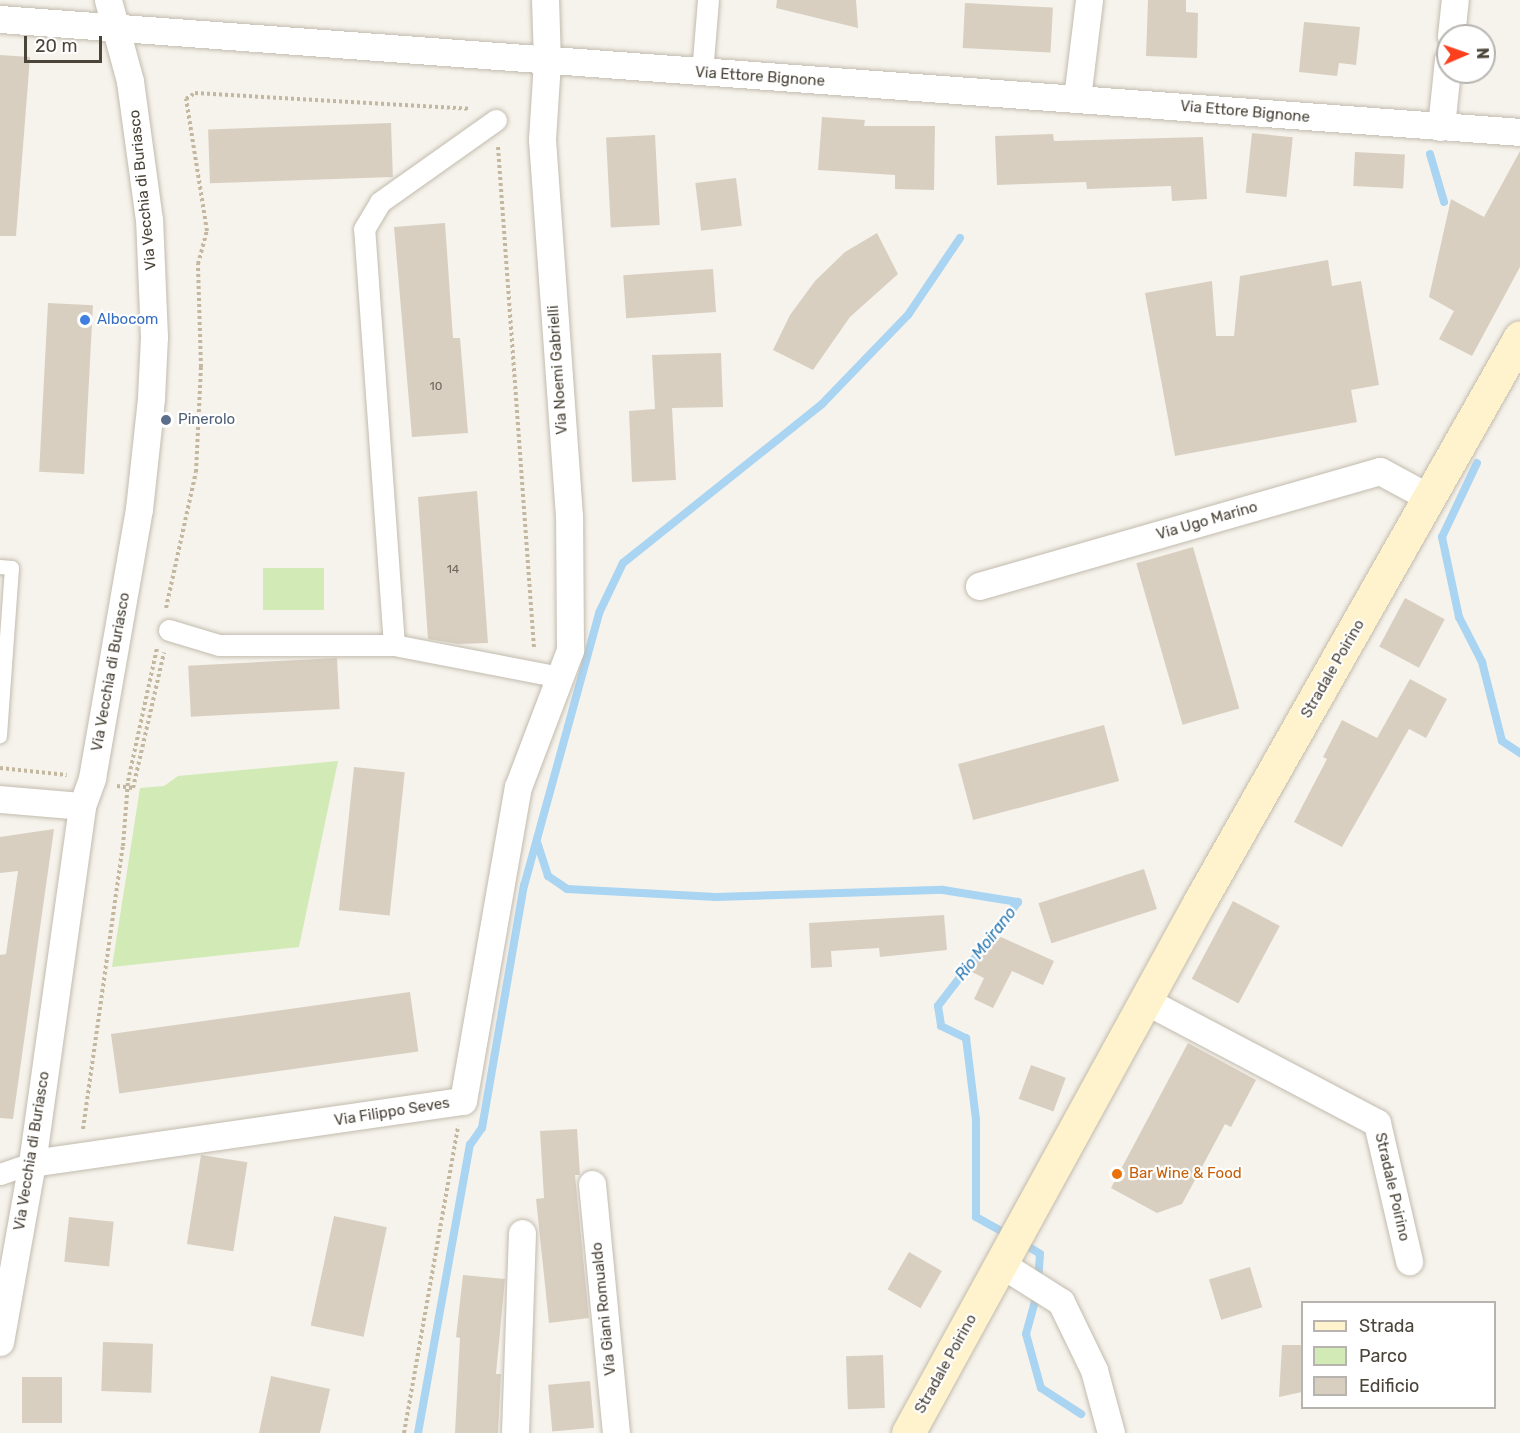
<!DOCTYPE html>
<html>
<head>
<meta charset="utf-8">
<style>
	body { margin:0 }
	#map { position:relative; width:1520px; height:1433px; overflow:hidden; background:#f6f3ec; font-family:Rubik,sans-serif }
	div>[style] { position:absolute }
	.green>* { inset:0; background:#d2eab5; transform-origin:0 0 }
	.stream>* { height:8px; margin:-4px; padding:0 4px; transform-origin:4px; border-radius:4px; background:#a9d4f2 }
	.building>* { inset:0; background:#d8cfc1; transform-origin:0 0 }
	.path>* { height:4px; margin-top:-2px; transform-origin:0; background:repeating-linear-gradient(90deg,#c4b79f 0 3px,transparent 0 6px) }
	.roads { filter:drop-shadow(0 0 2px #c2bbae) drop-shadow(0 0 2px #c2bbae) }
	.service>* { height:14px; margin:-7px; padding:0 7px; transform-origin:7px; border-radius:7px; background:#fff }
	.pedestrian>* { height:21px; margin:-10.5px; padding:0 10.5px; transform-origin:10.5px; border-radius:10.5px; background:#fff }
	.minor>* { height:27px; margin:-13.5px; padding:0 13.5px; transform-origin:13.5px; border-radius:13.5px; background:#fff }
	.secondary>* { height:33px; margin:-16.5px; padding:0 16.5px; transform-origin:16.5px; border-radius:16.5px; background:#fff3cd }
	.dots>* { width:16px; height:16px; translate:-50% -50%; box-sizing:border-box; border:3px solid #fff; border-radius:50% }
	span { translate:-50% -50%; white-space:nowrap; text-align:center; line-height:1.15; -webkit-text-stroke:4.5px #fff; paint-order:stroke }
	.number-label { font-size:12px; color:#6e675b }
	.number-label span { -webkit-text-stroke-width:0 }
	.street-label { font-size:15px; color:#4b4439 }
	.shop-label { font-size:15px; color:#366cbe }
	.left { translate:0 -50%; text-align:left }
	.service-label { font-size:15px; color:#4e5e75 }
	.food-label { font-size:15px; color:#c56008 }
	.water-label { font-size:16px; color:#2e7ab2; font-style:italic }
	.legend { position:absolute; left:1301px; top:1301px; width:195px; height:108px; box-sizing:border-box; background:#fff; border:2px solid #b7b4b0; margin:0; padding:8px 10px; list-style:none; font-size:18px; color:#4b4439 }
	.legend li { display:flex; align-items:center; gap:12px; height:30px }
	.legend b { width:30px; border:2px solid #b7b4b0 }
	.north { position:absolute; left:1436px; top:24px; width:60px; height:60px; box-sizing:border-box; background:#fff; border:2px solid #b7b4b0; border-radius:50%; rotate:88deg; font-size:16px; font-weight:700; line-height:24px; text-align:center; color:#4b4439 }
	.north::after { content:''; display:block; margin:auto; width:21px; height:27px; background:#fc3f1d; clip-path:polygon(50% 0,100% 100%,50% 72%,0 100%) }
	.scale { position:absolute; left:24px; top:36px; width:78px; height:27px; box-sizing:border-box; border:3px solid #4b4439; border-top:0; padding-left:8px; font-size:18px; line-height:21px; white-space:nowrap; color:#4b4439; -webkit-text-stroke:4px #fff; paint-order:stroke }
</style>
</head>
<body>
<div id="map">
	<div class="green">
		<div style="left:263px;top:568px;width:61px;height:42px"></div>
		<div style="clip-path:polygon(338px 761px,299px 947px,112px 967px,140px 788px,164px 786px,178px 776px)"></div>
	</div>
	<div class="stream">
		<div style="left:1430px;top:154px;width:50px;rotate:73.7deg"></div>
		<div style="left:1477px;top:463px;width:82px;rotate:115.3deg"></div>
		<div style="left:1442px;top:537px;width:82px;rotate:78deg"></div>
		<div style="left:1459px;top:617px;width:51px;rotate:62.9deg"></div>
		<div style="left:1482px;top:662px;width:81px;rotate:75.8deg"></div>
		<div style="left:1502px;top:741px;width:22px;rotate:34deg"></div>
		<div style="left:537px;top:842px;width:36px;rotate:72deg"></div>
		<div style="left:548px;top:876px;width:23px;rotate:34deg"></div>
		<div style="left:567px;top:889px;width:149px;rotate:3.1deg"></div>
		<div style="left:716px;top:897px;width:227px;rotate:-1.8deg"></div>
		<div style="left:943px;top:890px;width:76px;rotate:9.1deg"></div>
		<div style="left:1018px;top:902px;width:131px;rotate:127.6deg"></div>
		<div style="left:938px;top:1006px;width:20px;rotate:81deg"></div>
		<div style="left:941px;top:1026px;width:28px;rotate:26deg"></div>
		<div style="left:966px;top:1038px;width:83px;rotate:83deg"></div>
		<div style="left:976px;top:1120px;width:97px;rotate:90deg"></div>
		<div style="left:976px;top:1217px;width:37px;rotate:29deg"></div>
		<div style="left:1021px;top:1242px;width:22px;rotate:32deg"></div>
		<div style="left:1040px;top:1254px;width:28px;rotate:94deg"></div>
		<div style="left:1037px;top:1294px;width:41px;rotate:105.4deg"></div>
		<div style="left:1026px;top:1334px;width:56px;rotate:74.5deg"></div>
		<div style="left:1041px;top:1388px;width:48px;rotate:33deg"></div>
		<div style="left:418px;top:1433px;width:293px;rotate:-79.8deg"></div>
		<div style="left:470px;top:1145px;width:21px;rotate:-55deg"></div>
		<div style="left:482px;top:1128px;width:246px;rotate:-80.2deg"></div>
		<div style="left:524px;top:886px;width:283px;rotate:-74.6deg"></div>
		<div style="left:599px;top:613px;width:55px;rotate:-64.4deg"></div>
		<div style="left:623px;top:563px;width:255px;rotate:-38.6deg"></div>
		<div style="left:822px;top:404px;width:124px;rotate:-46deg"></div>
		<div style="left:908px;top:315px;width:93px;rotate:-56deg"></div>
	</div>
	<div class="building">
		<div style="clip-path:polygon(777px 0,856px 0,858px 28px,776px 8px)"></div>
		<div style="clip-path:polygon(1148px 0,1186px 0,1186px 12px,1198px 13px,1197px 58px,1146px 56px)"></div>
		<div style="left:965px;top:3px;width:88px;height:45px;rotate:3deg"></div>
		<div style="clip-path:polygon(1304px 22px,1360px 27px,1356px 65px,1339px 63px,1337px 76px,1299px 72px)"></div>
		<div style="clip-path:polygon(0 55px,30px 57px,16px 236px,0 236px)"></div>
		<div style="clip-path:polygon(822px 117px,865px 120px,864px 126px,935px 126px,934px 190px,895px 189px,895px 175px,818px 170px)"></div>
		<div style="left:391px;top:123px;width:54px;height:183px;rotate:88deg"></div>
		<div style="left:1252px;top:133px;width:41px;height:60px;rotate:6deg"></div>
		<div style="clip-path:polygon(1053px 134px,1054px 141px,1203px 137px,1207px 199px,1172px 201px,1171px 186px,1087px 189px,1086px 182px,997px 185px,995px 136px)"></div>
		<div style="left:655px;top:135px;width:90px;height:49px;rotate:87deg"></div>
		<div style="clip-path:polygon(1520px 151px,1520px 267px,1472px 356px,1439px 339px,1454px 311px,1429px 297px,1451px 199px,1484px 217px)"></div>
		<div style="left:1355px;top:152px;width:50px;height:34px;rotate:3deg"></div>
		<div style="left:736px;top:178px;width:48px;height:41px;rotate:83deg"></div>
		<div style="clip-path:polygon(445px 223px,453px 338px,460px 338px,468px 433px,412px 437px,394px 227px)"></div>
		<div style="clip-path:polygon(877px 233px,898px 274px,850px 317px,813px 370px,773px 350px,790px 315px,815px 281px,845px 252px)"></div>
		<div style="clip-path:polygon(1328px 260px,1332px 286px,1361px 281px,1379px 385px,1351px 390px,1357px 422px,1175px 456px,1145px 293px,1212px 281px,1216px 336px,1234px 336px,1240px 276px)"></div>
		<div style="left:713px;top:269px;width:43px;height:90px;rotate:86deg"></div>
		<div style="left:48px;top:303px;width:45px;height:169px;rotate:3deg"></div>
		<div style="clip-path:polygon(721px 353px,723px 407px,672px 408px,676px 480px,632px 482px,629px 411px,655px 409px,652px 355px)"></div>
		<div style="clip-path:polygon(477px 491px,488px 643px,458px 644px,428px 639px,418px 497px)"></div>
		<div style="left:1193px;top:547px;width:168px;height:59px;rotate:74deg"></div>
		<div style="left:1405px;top:598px;width:45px;height:55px;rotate:28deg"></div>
		<div style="left:337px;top:658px;width:51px;height:149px;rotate:87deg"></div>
		<div style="clip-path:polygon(1410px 679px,1447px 699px,1426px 738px,1409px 729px,1342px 847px,1294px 822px,1327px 759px,1323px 757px,1342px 720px,1377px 738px)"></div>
		<div style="left:1104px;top:725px;width:58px;height:151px;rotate:75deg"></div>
		<div style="left:354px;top:767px;width:51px;height:144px;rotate:6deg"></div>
		<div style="clip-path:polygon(54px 829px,13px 1119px,0 1118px,0 955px,6px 954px,18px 871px,0 873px,0 837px)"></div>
		<div style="left:1144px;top:869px;width:42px;height:111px;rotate:72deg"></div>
		<div style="left:1233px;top:901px;width:53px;height:88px;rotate:28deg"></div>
		<div style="clip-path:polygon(944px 915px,947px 950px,880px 957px,879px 948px,831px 951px,832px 967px,811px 968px,809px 923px)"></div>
		<div style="clip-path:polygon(1001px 937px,1054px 961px,1043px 985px,1012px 971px,993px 1008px,974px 999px,984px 978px,972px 972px,980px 954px)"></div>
		<div style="left:410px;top:992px;width:60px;height:302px;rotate:82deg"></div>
		<div style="clip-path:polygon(1188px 1043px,1256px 1080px,1231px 1127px,1225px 1124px,1182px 1204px,1157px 1213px,1111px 1188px)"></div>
		<div style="left:1031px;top:1065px;width:37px;height:36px;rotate:20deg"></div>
		<div style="clip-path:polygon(577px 1129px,580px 1175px,575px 1175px,589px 1318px,549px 1323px,536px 1199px,544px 1198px,540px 1131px)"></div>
		<div style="left:201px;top:1155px;width:47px;height:90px;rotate:9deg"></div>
		<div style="left:334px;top:1216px;width:54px;height:112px;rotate:12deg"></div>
		<div style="left:69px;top:1217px;width:45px;height:45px;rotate:6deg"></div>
		<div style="left:909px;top:1252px;width:38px;height:43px;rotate:30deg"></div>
		<div style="left:1250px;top:1267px;width:42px;height:43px;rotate:73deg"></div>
		<div style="clip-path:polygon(463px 1275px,505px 1279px,496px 1374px,501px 1374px,498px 1433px,455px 1433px,460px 1338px,456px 1337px)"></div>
		<div style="left:103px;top:1342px;width:50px;height:49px;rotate:2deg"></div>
		<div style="clip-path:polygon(1282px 1345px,1302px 1345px,1302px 1392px,1279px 1397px)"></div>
		<div style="left:883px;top:1355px;width:53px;height:37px;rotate:88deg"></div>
		<div style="clip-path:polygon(271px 1376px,330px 1389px,320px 1433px,259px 1433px)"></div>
		<div style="left:62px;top:1377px;width:46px;height:40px;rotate:90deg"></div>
		<div style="left:590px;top:1381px;width:47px;height:42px;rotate:85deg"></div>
	</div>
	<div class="path">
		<div style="left:498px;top:147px;width:502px;rotate:85.89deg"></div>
		<div style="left:166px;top:608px;width:139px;rotate:-77.6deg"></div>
		<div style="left:196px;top:472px;width:105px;rotate:-87.3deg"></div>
		<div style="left:201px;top:367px;width:103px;rotate:-91.7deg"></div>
		<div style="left:198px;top:264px;width:34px;rotate:-75deg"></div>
		<div style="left:207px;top:231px;width:134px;rotate:-99deg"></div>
		<div style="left:186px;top:99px;width:11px;rotate:-34deg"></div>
		<div style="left:195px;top:93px;width:275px;rotate:3.3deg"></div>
		<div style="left:0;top:768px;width:67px;rotate:6deg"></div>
		<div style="left:117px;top:786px;width:16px;rotate:7deg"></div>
		<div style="left:133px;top:788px;width:139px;rotate:-77.1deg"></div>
		<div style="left:83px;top:1129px;width:286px;rotate:-82deg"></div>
		<div style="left:123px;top:846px;width:65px;rotate:-85.6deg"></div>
		<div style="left:128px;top:781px;width:136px;rotate:-77.7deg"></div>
		<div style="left:404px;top:1433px;width:312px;rotate:-80deg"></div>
	</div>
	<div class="roads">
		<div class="service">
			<div style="left:0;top:567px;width:12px;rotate:5deg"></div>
			<div style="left:12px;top:568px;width:169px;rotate:94.1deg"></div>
		</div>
		<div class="pedestrian">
			<div style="left:702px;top:73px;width:73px;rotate:-85.3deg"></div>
			<div style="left:169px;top:630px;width:52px;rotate:16.7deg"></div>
			<div style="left:219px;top:645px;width:175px"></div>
			<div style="left:394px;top:645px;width:169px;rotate:10.9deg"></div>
			<div style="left:394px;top:645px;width:417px;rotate:-94.1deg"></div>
			<div style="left:364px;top:229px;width:31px;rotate:-59deg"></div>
			<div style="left:380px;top:202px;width:142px;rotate:-35.3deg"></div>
			<div style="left:0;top:1174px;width:34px;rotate:-19deg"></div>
		</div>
		<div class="minor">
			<div style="left:0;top:19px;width:1524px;rotate:4.25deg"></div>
			<div style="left:1451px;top:36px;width:36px;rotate:-84deg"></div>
			<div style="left:1077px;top:98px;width:99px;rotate:-83deg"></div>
			<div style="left:1441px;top:127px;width:68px;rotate:-84.1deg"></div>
			<div style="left:979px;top:586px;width:417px;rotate:-16deg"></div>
			<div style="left:1380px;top:471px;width:57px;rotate:28.4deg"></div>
			<div style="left:0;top:799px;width:82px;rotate:4.9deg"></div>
			<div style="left:1146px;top:1001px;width:261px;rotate:27.8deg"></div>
			<div style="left:1377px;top:1123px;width:142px;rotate:76.9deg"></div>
			<div style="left:32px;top:1163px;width:435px;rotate:-8.2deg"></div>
			<div style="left:463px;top:1101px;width:319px;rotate:-80.1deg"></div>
			<div style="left:518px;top:787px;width:147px;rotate:-69.2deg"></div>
			<div style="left:570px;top:650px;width:134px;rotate:-90.4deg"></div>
			<div style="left:569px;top:516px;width:378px;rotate:-94.1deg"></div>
			<div style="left:542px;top:139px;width:77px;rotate:-86.3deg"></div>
			<div style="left:547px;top:62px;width:62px;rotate:-91.8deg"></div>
			<div style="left:592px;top:1184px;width:250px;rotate:84.5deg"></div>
			<div style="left:1001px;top:1264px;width:71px;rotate:32.3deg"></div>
			<div style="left:1061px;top:1302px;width:76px;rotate:64.1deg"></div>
			<div style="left:1094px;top:1370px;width:65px;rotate:74.9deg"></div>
			<div style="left:0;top:1342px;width:182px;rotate:-79.9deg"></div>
			<div style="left:32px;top:1163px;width:360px;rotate:-82deg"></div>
			<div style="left:82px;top:806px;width:30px;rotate:-70deg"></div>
			<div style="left:92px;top:778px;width:273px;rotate:-80.1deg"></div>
			<div style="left:139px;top:509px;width:112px;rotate:-83.8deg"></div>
			<div style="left:151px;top:398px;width:61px;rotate:-87.2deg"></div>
			<div style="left:154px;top:337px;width:117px;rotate:-92.4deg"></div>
			<div style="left:149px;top:220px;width:140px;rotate:-97.8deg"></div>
			<div style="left:130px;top:81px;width:84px;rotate:-105.2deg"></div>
			<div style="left:515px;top:1433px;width:200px;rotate:-88deg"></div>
		</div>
		<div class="secondary">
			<div style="left:908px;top:1433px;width:607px;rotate:-61.24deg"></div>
			<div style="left:1200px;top:901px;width:648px;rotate:-60.43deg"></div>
		</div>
	</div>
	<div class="dots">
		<div style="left:85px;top:320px;background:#3f7fe0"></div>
		<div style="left:166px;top:420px;background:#5c6f8a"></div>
		<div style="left:1117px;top:1174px;background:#e8710a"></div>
	</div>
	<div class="number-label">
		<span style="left:436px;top:387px">10</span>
		<span style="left:453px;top:570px">14</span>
	</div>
	<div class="street-label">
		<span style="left:760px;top:77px;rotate:4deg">Via Ettore Bignone</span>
		<span style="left:1245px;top:112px;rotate:5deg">Via Ettore Bignone</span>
		<span style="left:143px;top:190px;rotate:-96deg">Via Vecchia di Buriasco</span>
		<span style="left:558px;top:370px;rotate:-94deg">Via Noemi Gabrielli</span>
		<span style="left:1207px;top:521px;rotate:-16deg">Via Ugo Marino</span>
		<span style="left:1333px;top:669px;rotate:-60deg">Stradale Poirino</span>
		<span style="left:111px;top:672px;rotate:-80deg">Via Vecchia di Buriasco</span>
		<span style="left:392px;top:1112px;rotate:-9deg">Via Filippo Seves</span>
		<span style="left:32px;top:1151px;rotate:-81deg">Via Vecchia di Buriasco</span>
		<span style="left:1392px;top:1187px;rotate:77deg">Stradale Poirino</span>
		<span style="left:604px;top:1309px;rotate:-96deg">Via Giani Romualdo</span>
		<span style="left:946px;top:1364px;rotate:-61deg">Stradale Poirino</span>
	</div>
	<div class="shop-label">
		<span class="left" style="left:97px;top:320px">Albocom</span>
	</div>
	<div class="service-label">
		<span class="left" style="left:178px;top:420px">Pinerolo</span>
	</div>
	<div class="food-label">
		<span class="left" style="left:1129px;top:1174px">Bar Wine &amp; Food</span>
	</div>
	<div class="water-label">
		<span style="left:986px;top:944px;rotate:-52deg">Rio Moirano</span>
	</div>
	<ul class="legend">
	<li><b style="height:8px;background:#fff3cd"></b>Strada</li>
	<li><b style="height:16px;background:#d2eab5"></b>Parco</li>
	<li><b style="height:16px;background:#d8cfc1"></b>Edificio</li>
	</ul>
	<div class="north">N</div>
	<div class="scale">20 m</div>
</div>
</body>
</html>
